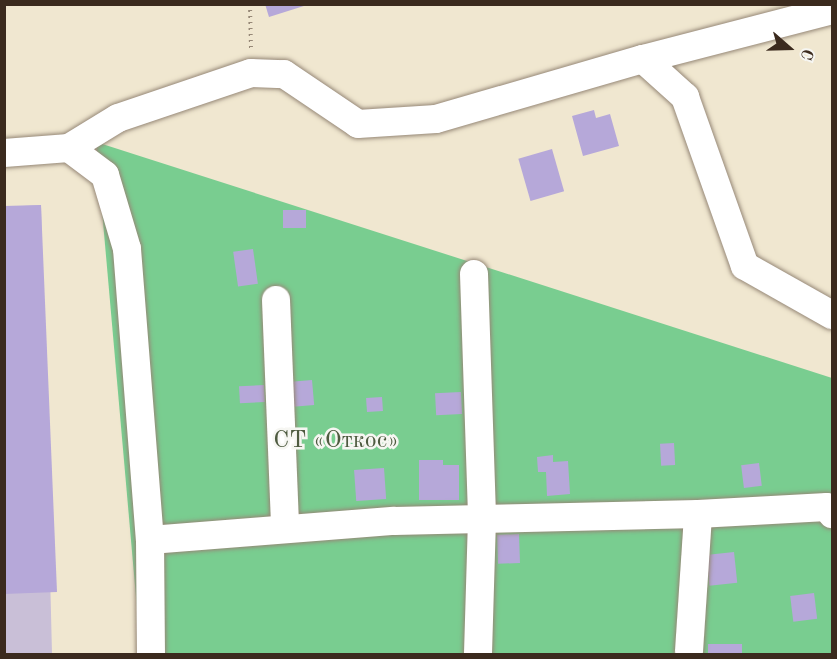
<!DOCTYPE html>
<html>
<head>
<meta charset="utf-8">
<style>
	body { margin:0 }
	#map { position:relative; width:837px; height:659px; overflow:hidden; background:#f0e7d0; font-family:"Old Standard TT",serif }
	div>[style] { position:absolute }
	.industrial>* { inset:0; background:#c9bfd7 }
	.green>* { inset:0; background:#79cd90 }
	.building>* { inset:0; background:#b6a8d9; transform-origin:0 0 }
	.path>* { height:4px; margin-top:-2px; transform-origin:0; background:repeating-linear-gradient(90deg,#968877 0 1.5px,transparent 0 6px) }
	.roads { filter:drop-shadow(0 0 2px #968877) drop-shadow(0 0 2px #968877) }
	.minor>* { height:28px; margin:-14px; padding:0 14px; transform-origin:14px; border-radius:14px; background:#fff }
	span { translate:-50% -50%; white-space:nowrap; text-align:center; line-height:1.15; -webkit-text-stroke:5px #f6f6f2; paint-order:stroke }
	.park-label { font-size:24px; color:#4e5b40 }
	.frame { position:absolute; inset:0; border:6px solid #3b2a1e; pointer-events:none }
	.north { position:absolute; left:759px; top:18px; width:60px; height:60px; -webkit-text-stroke:4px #f6f6f2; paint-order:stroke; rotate:110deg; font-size:16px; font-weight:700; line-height:24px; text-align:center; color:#3b2a1e }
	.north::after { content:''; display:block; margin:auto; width:21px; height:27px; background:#3b2a1e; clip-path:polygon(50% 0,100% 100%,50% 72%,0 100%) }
</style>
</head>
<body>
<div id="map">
	<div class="industrial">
		<div style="clip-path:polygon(41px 205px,52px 654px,5px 654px,5px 207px)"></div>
	</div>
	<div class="green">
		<div style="clip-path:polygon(96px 142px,832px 378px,832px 654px,141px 654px)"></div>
	</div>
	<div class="building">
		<div style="clip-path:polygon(265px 4px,307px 4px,307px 5px,269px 17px)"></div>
		<div style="clip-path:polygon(594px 110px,596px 118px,610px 114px,619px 146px,583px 156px,572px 116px)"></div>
		<div style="left:552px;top:149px;width:44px;height:35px;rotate:74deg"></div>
		<div style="clip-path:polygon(41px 205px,57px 592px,4px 594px,4px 206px)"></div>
		<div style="left:306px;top:210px;width:18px;height:23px;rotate:90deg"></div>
		<div style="left:253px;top:249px;width:35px;height:20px;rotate:82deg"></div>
		<div style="left:312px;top:380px;width:25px;height:27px;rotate:85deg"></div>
		<div style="left:264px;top:385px;width:17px;height:25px;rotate:87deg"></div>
		<div style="left:461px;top:392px;width:22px;height:26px;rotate:87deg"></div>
		<div style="left:382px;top:397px;width:14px;height:16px;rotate:86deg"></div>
		<div style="left:674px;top:443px;width:22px;height:14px;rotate:87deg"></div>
		<div style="clip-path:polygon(553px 455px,553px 462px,568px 461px,570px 494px,547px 496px,546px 472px,538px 472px,537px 457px)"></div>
		<div style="clip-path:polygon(419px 460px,443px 460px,443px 465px,459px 465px,459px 500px,419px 500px)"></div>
		<div style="left:759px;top:463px;width:23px;height:18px;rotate:83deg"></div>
		<div style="left:384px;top:468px;width:31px;height:30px;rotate:86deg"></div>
		<div style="left:519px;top:534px;width:29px;height:22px;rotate:88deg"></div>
		<div style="left:734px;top:552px;width:31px;height:28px;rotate:84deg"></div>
		<div style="left:814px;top:593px;width:26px;height:24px;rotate:83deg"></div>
		<div style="left:742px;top:644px;width:10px;height:34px;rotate:90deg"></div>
	</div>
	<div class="path">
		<div style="left:250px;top:4px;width:45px;rotate:88.7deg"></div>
	</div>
	<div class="roads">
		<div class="minor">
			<div style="left:643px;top:59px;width:195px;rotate:-14.5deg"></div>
			<div style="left:69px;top:148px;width:57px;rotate:-31.5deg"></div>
			<div style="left:118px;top:118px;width:140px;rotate:-18.7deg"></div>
			<div style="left:251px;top:73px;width:33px;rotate:2deg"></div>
			<div style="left:284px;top:74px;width:89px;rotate:34deg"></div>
			<div style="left:358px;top:124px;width:78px;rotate:-3.7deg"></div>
			<div style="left:436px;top:119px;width:216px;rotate:-16.2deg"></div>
			<div style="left:643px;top:59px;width:57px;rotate:42.1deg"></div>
			<div style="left:685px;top:97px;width:179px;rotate:70.5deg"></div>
			<div style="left:745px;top:266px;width:100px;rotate:29.4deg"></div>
			<div style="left:4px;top:153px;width:65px;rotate:-4.4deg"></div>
			<div style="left:69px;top:148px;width:45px;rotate:36.9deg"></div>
			<div style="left:105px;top:175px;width:77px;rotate:73.4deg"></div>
			<div style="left:127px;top:249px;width:292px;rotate:85.5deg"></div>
			<div style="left:150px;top:540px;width:114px;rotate:89.5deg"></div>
			<div style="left:474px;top:274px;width:245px;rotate:88.1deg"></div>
			<div style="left:482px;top:519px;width:135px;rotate:91.7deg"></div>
			<div style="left:276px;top:300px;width:229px;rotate:87.7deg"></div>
			<div style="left:150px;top:540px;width:245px;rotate:-4.5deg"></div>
			<div style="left:394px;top:521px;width:304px;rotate:-1.3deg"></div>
			<div style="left:698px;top:514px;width:129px;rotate:-3.1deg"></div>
			<div style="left:827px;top:507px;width:9px;rotate:54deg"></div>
			<div style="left:689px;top:651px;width:137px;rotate:-86.2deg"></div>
		</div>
	</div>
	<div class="park-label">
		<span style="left:336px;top:442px">СТ «Откос»</span>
	</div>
	<div class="frame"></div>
	<div class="north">С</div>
</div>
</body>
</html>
